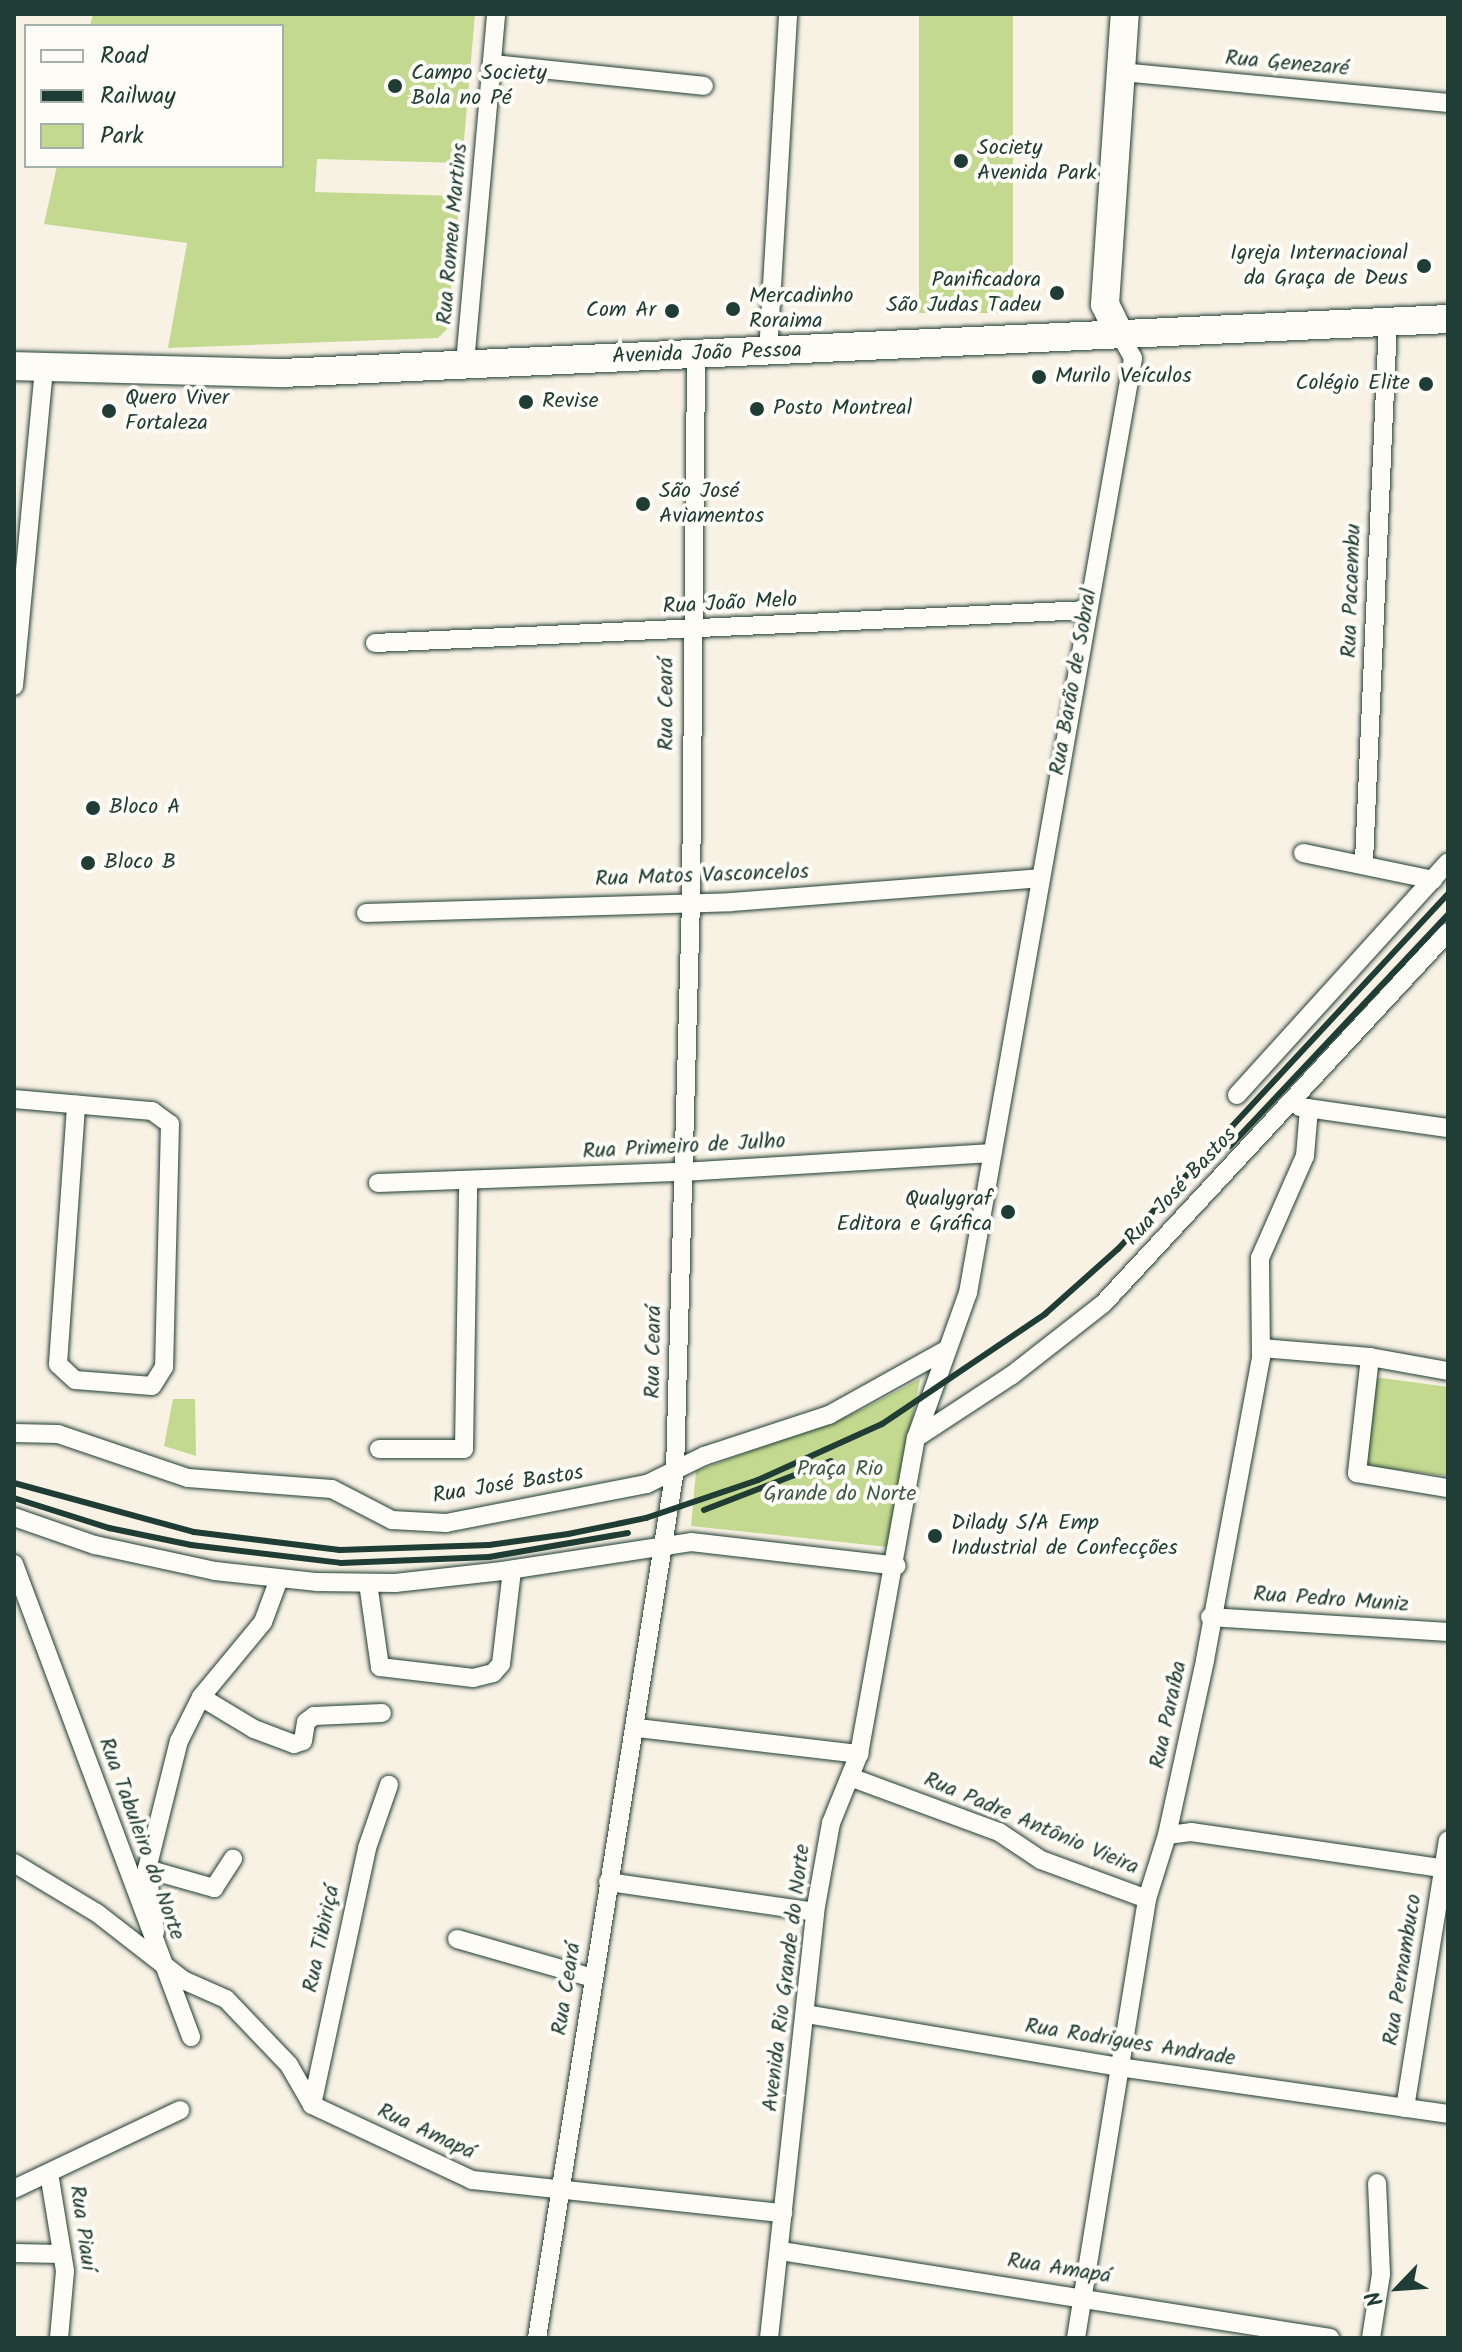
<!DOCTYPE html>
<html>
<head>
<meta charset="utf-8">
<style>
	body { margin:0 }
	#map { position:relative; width:1462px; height:2352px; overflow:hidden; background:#f8f2e4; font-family:Kalam,sans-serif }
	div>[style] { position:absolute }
	.green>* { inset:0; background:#c3d98f; transform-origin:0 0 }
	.roads { filter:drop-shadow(0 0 2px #1f3d34) drop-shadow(0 0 2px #1f3d34) }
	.street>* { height:18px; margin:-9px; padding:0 9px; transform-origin:9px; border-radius:9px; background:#fdfcf7 }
	.primary>* { height:28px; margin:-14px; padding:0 14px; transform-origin:14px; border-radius:14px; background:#fdfcf7 }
	.rail>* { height:6px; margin:-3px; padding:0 3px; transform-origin:3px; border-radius:3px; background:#1f3d34 }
	.dots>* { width:22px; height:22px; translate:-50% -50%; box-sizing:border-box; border:4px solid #fdfcf7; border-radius:50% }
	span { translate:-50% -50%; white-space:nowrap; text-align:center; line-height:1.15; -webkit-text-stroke:8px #fdfcf7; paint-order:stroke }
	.street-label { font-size:22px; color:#1f3d34 }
	.poi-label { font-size:22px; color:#1f3d34 }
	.left { translate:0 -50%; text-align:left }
	.right { translate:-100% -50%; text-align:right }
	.park-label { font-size:22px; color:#405c46 }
	.frame { position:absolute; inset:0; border:16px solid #1f3d34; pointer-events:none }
	.legend { position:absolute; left:24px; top:24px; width:260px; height:144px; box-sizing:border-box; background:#fdfcf7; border:2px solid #a4b0a9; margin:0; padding:10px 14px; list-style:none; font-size:24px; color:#1f3d34 }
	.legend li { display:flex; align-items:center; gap:16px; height:40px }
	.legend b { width:40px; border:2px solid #a4b0a9 }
	.north { position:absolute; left:1358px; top:2248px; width:80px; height:80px; -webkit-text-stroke:6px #fdfcf7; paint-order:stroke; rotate:245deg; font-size:22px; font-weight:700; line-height:32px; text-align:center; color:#1f3d34 }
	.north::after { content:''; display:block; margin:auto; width:28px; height:36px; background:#1f3d34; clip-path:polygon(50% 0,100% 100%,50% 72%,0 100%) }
</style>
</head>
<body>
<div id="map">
	<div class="green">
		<div style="clip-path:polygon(93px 14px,475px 14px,462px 163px,317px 159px,315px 192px,460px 196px,447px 329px,438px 338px,168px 348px,187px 243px,44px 224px,57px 166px,282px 166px,282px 26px,90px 26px)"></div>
		<div style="left:919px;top:14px;width:94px;height:299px"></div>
		<div style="clip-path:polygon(1382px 1378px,1448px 1387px,1448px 1476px,1366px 1466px,1373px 1379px)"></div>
		<div style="clip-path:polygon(920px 1379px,888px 1547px,691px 1526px,696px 1471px,857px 1412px)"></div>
		<div style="clip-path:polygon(173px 1399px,195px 1399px,196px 1456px,164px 1446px)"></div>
	</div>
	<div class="roads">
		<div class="street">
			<div style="left:492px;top:64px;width:213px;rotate:5.9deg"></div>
			<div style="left:1121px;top:72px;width:328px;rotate:5.4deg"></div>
			<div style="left:768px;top:353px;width:340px;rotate:-86.6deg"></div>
			<div style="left:465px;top:363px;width:350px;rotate:-84.9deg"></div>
			<div style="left:375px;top:643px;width:713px;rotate:-2.65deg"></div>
			<div style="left:14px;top:686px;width:318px;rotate:-84.6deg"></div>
			<div style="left:1303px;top:853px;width:133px;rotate:11.7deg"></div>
			<div style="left:1364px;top:861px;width:540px;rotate:-87.45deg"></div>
			<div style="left:366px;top:913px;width:365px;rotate:-1.7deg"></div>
			<div style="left:731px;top:902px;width:310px;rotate:-4.4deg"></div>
			<div style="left:1237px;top:1095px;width:314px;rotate:-47.8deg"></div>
			<div style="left:14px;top:1099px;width:139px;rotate:5deg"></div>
			<div style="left:152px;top:1111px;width:22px;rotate:36deg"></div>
			<div style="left:170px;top:1124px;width:243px;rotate:91.4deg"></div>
			<div style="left:164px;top:1367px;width:22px;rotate:122deg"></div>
			<div style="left:152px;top:1386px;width:77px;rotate:-175.5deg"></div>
			<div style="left:75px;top:1380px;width:23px;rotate:-137deg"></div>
			<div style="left:58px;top:1364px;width:260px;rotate:-86deg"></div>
			<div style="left:1300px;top:1107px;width:149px;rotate:8.1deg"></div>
			<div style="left:378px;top:1183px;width:304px;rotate:-2.1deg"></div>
			<div style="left:682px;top:1172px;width:311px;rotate:-3.5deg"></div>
			<div style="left:1261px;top:1348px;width:109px;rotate:4.7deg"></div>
			<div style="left:1370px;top:1357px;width:79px;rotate:10.2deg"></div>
			<div style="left:1370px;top:1357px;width:117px;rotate:96.4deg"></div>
			<div style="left:1357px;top:1473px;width:92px;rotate:9.4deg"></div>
			<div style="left:14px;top:1433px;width:44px;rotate:1.3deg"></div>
			<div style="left:58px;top:1434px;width:137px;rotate:18.7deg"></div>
			<div style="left:188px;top:1478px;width:144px;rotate:4.4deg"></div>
			<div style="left:332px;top:1489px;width:68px;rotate:27.3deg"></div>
			<div style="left:392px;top:1520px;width:54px;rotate:3.2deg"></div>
			<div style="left:446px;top:1523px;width:205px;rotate:-11deg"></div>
			<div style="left:647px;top:1484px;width:64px;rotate:-26.2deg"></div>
			<div style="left:704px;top:1456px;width:132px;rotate:-18.2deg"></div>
			<div style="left:829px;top:1415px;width:134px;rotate:-29.1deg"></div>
			<div style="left:916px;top:1438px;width:115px;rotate:-33.3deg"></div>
			<div style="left:1012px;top:1375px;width:115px;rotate:-38deg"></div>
			<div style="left:1103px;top:1304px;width:507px;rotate:-47.16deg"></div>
			<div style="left:379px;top:1449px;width:85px"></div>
			<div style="left:464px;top:1449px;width:269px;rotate:-89.1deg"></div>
			<div style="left:14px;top:1517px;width:86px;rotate:19.1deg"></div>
			<div style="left:95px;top:1545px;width:123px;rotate:12.2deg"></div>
			<div style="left:215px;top:1571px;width:103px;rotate:6.2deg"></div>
			<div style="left:317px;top:1582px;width:78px;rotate:0.7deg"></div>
			<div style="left:395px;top:1583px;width:108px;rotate:-6.4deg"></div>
			<div style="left:502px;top:1571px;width:191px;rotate:-8.7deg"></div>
			<div style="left:691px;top:1542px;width:207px;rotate:6.6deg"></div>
			<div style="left:14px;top:1564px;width:505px;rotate:69.48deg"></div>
			<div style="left:368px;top:1583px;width:85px;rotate:81.9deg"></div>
			<div style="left:380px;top:1667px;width:94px;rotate:6.7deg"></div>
			<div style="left:473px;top:1678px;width:21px;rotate:-14deg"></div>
			<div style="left:493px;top:1673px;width:12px;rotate:-48deg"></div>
			<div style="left:501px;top:1664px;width:95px;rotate:-83.3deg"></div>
			<div style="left:1210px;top:1617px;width:238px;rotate:3.6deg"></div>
			<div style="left:201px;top:1697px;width:62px;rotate:31.1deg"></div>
			<div style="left:254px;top:1729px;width:43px;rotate:20.6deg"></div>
			<div style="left:294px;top:1744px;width:9px;rotate:-18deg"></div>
			<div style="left:303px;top:1741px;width:19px;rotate:-81deg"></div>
			<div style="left:306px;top:1722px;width:10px;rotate:-37deg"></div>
			<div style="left:314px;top:1716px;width:68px;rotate:-2.5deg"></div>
			<div style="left:638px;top:1728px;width:223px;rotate:6.7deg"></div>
			<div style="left:850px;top:1777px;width:159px;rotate:20.3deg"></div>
			<div style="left:999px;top:1832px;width:50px;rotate:33.7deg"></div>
			<div style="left:1041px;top:1860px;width:113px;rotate:20.2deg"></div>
			<div style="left:1167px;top:1835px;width:24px;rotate:-7deg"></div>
			<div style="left:1191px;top:1832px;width:260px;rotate:8.2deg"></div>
			<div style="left:14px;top:1863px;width:97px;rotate:31.1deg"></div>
			<div style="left:97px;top:1913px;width:109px;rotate:37.9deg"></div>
			<div style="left:183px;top:1980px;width:47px;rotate:23.8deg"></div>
			<div style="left:226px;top:1999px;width:91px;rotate:46.3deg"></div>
			<div style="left:289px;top:2065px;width:46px;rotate:60.1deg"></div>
			<div style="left:312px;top:2105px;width:177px;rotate:25.1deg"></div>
			<div style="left:472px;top:2180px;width:313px;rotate:6.1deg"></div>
			<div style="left:147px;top:1869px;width:70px;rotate:15.8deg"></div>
			<div style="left:214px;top:1888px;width:35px;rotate:-57deg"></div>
			<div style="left:608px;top:1882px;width:209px;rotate:8.2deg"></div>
			<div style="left:155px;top:1932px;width:64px;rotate:-97.2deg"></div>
			<div style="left:147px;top:1869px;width:132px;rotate:-76deg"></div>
			<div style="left:179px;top:1741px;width:49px;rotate:-63.4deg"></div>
			<div style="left:201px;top:1697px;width:97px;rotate:-50.4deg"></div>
			<div style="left:263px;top:1622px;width:46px;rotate:-69.6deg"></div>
			<div style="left:457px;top:1939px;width:141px;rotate:16deg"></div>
			<div style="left:806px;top:2014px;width:317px;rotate:9.6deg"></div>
			<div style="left:1119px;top:2067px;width:332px;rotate:8.1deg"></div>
			<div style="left:312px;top:2105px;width:263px;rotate:-77.9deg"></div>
			<div style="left:367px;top:1848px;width:67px;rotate:-70.8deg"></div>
			<div style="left:1405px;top:2108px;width:271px;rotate:-80.9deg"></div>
			<div style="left:49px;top:2173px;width:99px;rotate:80.7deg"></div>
			<div style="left:65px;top:2271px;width:67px;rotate:95.1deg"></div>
			<div style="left:14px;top:2189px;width:184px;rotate:-25.4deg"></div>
			<div style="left:781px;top:2251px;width:556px;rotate:9deg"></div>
			<div style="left:14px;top:2253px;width:47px;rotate:1.2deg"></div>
			<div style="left:537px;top:2338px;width:879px;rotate:-80.97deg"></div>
			<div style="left:675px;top:1470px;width:570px;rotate:-88.39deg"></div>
			<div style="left:691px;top:900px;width:544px;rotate:-89.47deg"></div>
			<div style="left:769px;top:2338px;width:428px;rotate:-83.8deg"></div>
			<div style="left:815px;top:1912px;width:90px;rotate:-79.8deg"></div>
			<div style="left:831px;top:1823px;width:74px;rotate:-67.9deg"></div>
			<div style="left:859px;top:1754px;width:321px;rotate:-79.8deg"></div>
			<div style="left:916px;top:1438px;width:154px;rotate:-70.3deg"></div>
			<div style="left:968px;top:1293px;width:949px;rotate:-79.99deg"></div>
			<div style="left:1133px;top:358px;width:29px;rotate:-119deg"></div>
			<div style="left:1076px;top:2338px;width:445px;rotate:-80.8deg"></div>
			<div style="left:1147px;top:1899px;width:67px;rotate:-72.6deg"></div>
			<div style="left:1167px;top:1835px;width:179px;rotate:-77.7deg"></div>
			<div style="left:1205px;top:1660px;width:308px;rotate:-79.5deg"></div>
			<div style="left:1261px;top:1357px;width:99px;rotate:-90.6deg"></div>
			<div style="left:1260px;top:1258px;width:111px;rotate:-66.2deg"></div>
			<div style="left:1305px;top:1156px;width:48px;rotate:-85.2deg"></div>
			<div style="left:1371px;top:2338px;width:65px;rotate:-81.1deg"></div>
			<div style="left:1381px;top:2274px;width:91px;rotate:-92.5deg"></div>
		</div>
		<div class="primary">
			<div style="left:1119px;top:333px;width:32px;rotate:-116deg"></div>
			<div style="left:1105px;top:304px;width:291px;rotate:-86.1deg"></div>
			<div style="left:14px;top:366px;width:268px;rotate:1.5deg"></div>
			<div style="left:282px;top:373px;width:1167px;rotate:-2.65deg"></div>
		</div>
	</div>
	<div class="rail">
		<div style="left:1230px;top:1146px;width:318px;rotate:-46.7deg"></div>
		<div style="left:14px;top:1483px;width:187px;rotate:15.2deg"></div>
		<div style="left:194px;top:1532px;width:147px;rotate:7deg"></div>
		<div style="left:340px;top:1550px;width:149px;rotate:-1.9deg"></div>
		<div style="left:489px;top:1545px;width:80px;rotate:-7.9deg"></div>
		<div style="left:568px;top:1534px;width:80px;rotate:-11.6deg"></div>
		<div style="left:646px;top:1518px;width:118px;rotate:-18.7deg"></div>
		<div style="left:758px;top:1480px;width:136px;rotate:-24.3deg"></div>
		<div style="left:882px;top:1424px;width:197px;rotate:-34deg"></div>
		<div style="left:1045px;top:1314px;width:98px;rotate:-41.7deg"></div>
		<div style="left:1118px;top:1249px;width:485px;rotate:-47.1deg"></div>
		<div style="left:14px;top:1498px;width:100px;rotate:17.5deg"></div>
		<div style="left:109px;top:1528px;width:84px;rotate:11.7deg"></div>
		<div style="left:191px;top:1545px;width:151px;rotate:6.8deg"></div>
		<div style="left:341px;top:1563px;width:148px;rotate:-2.3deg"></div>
		<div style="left:489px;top:1557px;width:141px;rotate:-9.8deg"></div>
		<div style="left:704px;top:1510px;width:136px;rotate:-21.1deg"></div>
	</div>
	<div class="dots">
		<div style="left:395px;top:86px;background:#1f3d34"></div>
		<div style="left:961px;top:161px;background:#1f3d34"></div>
		<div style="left:1424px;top:266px;background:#1f3d34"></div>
		<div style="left:1057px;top:293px;background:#1f3d34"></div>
		<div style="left:733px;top:309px;background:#1f3d34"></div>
		<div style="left:672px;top:311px;background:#1f3d34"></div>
		<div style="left:1039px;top:377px;background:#1f3d34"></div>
		<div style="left:1426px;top:384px;background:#1f3d34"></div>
		<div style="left:526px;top:402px;background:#1f3d34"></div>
		<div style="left:757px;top:409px;background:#1f3d34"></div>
		<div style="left:109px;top:411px;background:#1f3d34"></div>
		<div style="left:643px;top:504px;background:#1f3d34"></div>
		<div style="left:93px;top:808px;background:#1f3d34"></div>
		<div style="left:88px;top:863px;background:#1f3d34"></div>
		<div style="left:1008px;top:1212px;background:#1f3d34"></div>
		<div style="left:935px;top:1536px;background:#1f3d34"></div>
	</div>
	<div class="street-label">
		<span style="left:1287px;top:64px;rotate:5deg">Rua Genezaré</span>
		<span style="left:453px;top:234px;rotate:-85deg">Rua Romeu Martins</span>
		<span style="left:707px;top:354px;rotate:-2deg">Avenida João Pessoa</span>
		<span style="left:1352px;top:591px;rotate:-88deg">Rua Pacaembu</span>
		<span style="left:730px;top:604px;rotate:-3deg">Rua João Melo</span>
		<span style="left:1074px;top:682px;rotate:-80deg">Rua Barão de Sobral</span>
		<span style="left:667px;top:704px;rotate:-90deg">Rua Ceará</span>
		<span style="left:702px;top:876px;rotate:-2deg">Rua Matos Vasconcelos</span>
		<span style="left:684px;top:1147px;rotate:-3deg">Rua Primeiro de Julho</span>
		<span style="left:1181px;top:1187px;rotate:-47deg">Rua José Bastos</span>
		<span style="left:654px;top:1352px;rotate:-89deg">Rua Ceará</span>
		<span style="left:508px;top:1485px;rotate:-9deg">Rua José Bastos</span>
		<span style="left:1331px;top:1600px;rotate:4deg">Rua Pedro Muniz</span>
		<span style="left:1169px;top:1715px;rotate:-78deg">Rua Paraíba</span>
		<span style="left:1031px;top:1824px;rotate:23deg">Rua Padre Antônio Vieira</span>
		<span style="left:141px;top:1839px;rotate:70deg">Rua Tabuleiro do Norte</span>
		<span style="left:322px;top:1939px;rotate:-78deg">Rua Tibiriçá</span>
		<span style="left:1403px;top:1970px;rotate:-81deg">Rua Pernambuco</span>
		<span style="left:787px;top:1978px;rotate:-83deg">Avenida Rio Grande do Norte</span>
		<span style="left:567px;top:1989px;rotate:-81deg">Rua Ceará</span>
		<span style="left:1130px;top:2043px;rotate:9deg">Rua Rodrigues Andrade</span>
		<span style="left:426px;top:2132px;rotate:25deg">Rua Amapá</span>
		<span style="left:82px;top:2228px;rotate:82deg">Rua Piauí</span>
		<span style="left:1059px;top:2269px;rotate:9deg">Rua Amapá</span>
	</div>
	<div class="poi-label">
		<span class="left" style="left:411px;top:86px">Campo Society<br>Bola no Pé</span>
		<span class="left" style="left:977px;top:161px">Society<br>Avenida Park</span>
		<span class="right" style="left:1408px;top:266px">Igreja Internacional<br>da Graça de Deus</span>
		<span class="right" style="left:1041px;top:293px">Panificadora<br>São Judas Tadeu</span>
		<span class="left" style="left:749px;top:309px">Mercadinho<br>Roraima</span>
		<span class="right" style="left:656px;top:311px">Com Ar</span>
		<span class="left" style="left:1055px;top:377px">Murilo Veículos</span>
		<span class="right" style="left:1410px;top:384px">Colégio Elite</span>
		<span class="left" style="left:125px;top:411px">Quero Viver<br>Fortaleza</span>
		<span class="left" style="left:542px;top:402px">Revise</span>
		<span class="left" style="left:773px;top:409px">Posto Montreal</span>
		<span class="left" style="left:659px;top:504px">São José<br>Aviamentos</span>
		<span class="left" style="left:109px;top:808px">Bloco A</span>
		<span class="left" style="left:104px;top:863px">Bloco B</span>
		<span class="right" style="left:992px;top:1212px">Qualygraf<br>Editora e Gráfica</span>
		<span class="left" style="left:951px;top:1536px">Dilady S/A Emp<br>Industrial de Confecções</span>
	</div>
	<div class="park-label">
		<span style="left:840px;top:1482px">Praça Rio<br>Grande do Norte</span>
	</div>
	<div class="frame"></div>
	<ul class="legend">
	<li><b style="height:10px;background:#fdfcf7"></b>Road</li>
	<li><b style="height:10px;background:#1f3d34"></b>Railway</li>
	<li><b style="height:22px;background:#c3d98f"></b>Park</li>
	</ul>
	<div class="north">N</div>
</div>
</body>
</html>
